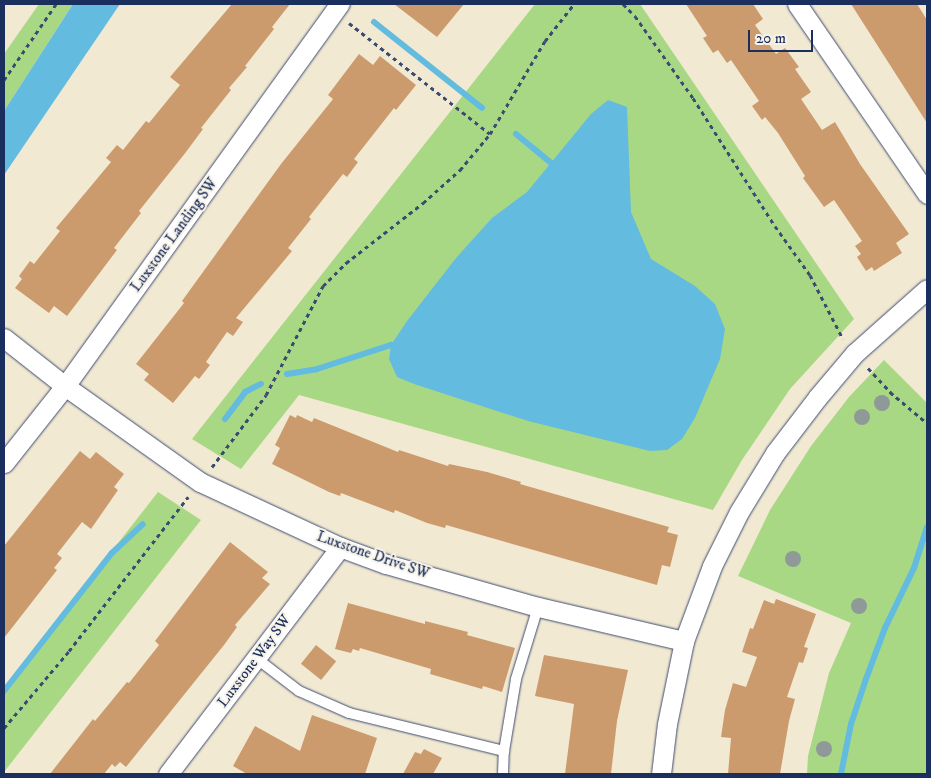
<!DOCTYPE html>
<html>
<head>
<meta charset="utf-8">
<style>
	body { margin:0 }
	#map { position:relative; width:931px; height:778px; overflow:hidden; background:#f2e9d3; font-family:"IM FELL DW Pica",serif }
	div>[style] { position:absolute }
	.green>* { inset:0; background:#a9d885 }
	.water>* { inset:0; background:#63bbe0 }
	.stream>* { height:6px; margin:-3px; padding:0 3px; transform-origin:3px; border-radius:3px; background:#63bbe0 }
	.building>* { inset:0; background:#cb9b6e; transform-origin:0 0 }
	.path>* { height:3px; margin-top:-1.5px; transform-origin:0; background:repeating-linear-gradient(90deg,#3b4b70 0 4px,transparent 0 8px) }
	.roads { filter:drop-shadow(0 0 1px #3b4b70) drop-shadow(0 0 1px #3b4b70) }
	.lane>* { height:10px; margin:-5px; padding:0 5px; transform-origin:5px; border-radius:5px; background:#fff }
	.street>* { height:19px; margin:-9.5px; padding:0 9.5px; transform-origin:9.5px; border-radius:9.5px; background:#fff }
	.trees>* { width:16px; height:16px; margin:-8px; border-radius:50%; background:#8f9a98 }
	span { translate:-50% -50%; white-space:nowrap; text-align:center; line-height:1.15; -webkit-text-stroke:4px #f7f3e8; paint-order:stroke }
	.street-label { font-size:15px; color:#1b2f5e }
	.frame { position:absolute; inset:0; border:5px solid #1b2f5e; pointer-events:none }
	.scale { position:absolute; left:748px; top:30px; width:65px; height:22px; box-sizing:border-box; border:2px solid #1b2f5e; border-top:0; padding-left:6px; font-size:15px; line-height:18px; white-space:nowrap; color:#1b2f5e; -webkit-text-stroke:4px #f7f3e8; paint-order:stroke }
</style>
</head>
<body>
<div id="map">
	<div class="green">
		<div style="clip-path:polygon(39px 4px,73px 4px,4px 111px,4px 54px)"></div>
		<div style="clip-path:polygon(535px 4px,640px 4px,854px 319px,790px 389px,742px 460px,713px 510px,299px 395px,241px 469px,192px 439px)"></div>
		<div style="clip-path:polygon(884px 360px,927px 403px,927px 774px,807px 774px,808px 756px,829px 673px,851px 623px,738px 576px,770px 510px,811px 446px,849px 397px)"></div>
		<div style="clip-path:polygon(158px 492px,201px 520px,4px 772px,4px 689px)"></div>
	</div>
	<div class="water">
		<div style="clip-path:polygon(73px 4px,120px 4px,4px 175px,4px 111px)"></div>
		<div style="clip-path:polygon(608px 100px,627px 107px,631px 212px,651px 259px,695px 286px,715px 304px,725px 329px,720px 359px,695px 418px,682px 439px,667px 450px,650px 451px,528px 421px,414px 384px,397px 377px,389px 359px,391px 345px,407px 321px,456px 258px,492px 218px,527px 192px,591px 114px)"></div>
	</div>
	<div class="stream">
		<div style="left:374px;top:22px;width:138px;rotate:38.5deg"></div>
		<div style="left:516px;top:134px;width:45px;rotate:39.6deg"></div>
		<div style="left:287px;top:374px;width:30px;rotate:-9deg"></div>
		<div style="left:317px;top:369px;width:78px;rotate:-18deg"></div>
		<div style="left:225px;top:419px;width:34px;rotate:-53deg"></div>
		<div style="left:245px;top:392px;width:18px;rotate:-27deg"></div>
		<div style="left:4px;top:691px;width:175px;rotate:-52deg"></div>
		<div style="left:112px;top:553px;width:42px;rotate:-43.1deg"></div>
		<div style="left:841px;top:774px;width:51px;rotate:-78.7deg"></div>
		<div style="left:851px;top:724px;width:47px;rotate:-71.6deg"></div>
		<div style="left:866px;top:679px;width:54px;rotate:-69.6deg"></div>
		<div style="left:885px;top:628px;width:67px;rotate:-64.2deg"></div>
		<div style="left:914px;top:568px;width:43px;rotate:-72.4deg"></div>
	</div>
	<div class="building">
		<div style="clip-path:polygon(232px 4px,290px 4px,272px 27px,274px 29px,245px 66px,247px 67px,229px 88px,231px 90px,201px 128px,203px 129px,186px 152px,139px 211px,141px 213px,114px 248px,117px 250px,80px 299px,67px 316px,54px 306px,49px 313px,15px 288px,22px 279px,19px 276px,30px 261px,34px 264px,60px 231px,56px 228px,111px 162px,106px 158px,117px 145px,123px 150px,146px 121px,149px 123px,180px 85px,170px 77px)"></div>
		<div style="clip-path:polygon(394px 4px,464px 4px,437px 37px)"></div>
		<div style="clip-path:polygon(686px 4px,753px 4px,763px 19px,755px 25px,776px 54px,785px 48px,799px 67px,795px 69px,811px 92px,801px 99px,822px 130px,835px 122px,860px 164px,909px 234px,896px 243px,902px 253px,874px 271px,872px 267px,866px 271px,857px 257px,861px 254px,855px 246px,862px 241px,834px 200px,824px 207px,803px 178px,805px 176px,778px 133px,765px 117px,762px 120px,752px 106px,759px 101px,731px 60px,727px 63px,718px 50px,713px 53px,703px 38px,707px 36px)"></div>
		<div style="clip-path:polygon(851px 4px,917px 4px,927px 20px,927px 123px)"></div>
		<div style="clip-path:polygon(359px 54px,373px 65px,380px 56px,416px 85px,396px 110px,394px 108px,354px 159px,358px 162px,347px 177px,343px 174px,309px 217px,311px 219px,288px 248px,292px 251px,236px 318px,243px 322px,233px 336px,227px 332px,206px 362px,210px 365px,199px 379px,195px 376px,173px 403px,144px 380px,149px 374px,136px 364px,184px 303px,182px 301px,281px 164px,333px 99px,328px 95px)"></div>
		<div style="clip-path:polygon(290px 415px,296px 418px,297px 415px,312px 422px,314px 418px,398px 452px,399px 450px,448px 466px,449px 464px,487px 472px,521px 482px,520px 484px,669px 527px,667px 532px,678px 535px,670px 567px,662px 565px,657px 585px,446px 525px,445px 528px,427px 523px,395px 510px,394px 513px,341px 493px,340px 496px,329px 492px,272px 464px,280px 448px,275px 445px)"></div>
		<div style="clip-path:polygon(80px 451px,90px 459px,96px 452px,124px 474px,114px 487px,118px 490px,91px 529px,82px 522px,57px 554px,62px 558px,54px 568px,57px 570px,4px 638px,4px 546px)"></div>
		<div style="clip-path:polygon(230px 542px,268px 572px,262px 578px,270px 584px,235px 625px,237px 627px,224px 645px,126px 767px,120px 762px,115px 767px,112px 764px,104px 774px,50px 774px,93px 719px,95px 721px,127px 682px,129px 683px,159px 645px,155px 641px)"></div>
		<div style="clip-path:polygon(776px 599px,816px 614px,804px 647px,808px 648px,803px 663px,799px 662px,787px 697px,795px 699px,789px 721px,780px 774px,728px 774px,731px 738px,721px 737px,725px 710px,733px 683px,746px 687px,757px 657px,742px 652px,750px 628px,753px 629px,764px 600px,774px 604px)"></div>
		<div style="clip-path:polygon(348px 603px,425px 624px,425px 621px,468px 632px,467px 635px,515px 648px,502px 692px,483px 686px,482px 689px,430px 674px,431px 669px,360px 648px,359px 651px,353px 649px,351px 653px,335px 649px)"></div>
		<div style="left:316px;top:645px;width:26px;height:24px;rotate:39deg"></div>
		<div style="clip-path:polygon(544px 655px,628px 670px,617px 721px,611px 774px,565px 774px,574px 704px,535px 696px)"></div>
		<div style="clip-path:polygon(312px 715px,377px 738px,365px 774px,247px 774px,233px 766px,255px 726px,300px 751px)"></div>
		<div style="clip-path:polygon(424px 749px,442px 758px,433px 774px,403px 774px,415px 752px,421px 754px)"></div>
	</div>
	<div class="path">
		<div style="left:623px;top:4px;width:17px;rotate:45deg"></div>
		<div style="left:635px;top:16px;width:100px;rotate:54.7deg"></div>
		<div style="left:693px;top:98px;width:152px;rotate:57.4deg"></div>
		<div style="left:775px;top:226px;width:60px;rotate:54.5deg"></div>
		<div style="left:810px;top:275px;width:72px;rotate:62.7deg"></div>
		<div style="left:349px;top:23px;width:179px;rotate:38.2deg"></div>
		<div style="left:490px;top:134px;width:108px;rotate:-59.4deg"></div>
		<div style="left:545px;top:41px;width:47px;rotate:-51.9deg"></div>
		<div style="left:4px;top:80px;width:92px;rotate:-55.6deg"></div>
		<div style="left:868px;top:368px;width:33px;rotate:47deg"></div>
		<div style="left:890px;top:392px;width:48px;rotate:40deg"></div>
		<div style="left:212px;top:467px;width:90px;rotate:-53.1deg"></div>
		<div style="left:266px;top:395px;width:123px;rotate:-62.4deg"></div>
		<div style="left:323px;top:286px;width:33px;rotate:-45deg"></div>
		<div style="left:346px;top:263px;width:98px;rotate:-37.9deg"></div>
		<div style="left:423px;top:203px;width:50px;rotate:-41.7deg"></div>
		<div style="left:460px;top:170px;width:47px;rotate:-50.2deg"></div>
		<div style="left:4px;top:728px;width:101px;rotate:-49.8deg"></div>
		<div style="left:69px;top:651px;width:195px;rotate:-52.3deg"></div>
	</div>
	<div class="roads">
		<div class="lane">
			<div style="left:256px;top:658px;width:54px;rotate:37.5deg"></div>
			<div style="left:299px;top:691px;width:55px;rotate:23.7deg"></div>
			<div style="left:349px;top:713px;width:160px;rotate:13.8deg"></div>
			<div style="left:503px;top:774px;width:23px;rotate:-88deg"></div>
			<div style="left:504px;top:751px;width:73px;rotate:-80.5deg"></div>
			<div style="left:516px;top:679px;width:75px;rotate:-73deg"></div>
		</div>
		<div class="street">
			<div style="left:797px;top:4px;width:230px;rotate:55.6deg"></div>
			<div style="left:4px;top:338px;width:78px;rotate:38.2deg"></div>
			<div style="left:65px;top:386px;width:166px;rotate:35.4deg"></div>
			<div style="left:200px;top:482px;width:154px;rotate:24.9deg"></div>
			<div style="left:340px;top:547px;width:49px;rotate:20.3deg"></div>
			<div style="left:386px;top:564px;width:158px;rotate:15.8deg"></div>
			<div style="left:538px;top:607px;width:150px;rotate:13.1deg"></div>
			<div style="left:4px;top:463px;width:98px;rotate:-51.6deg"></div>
			<div style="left:65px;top:386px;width:471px;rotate:-54.3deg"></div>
			<div style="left:168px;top:774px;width:285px;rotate:-52.8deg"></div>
			<div style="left:661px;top:774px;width:50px;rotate:-83.2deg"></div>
			<div style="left:667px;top:724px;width:85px;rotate:-78.4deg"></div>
			<div style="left:684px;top:641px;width:80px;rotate:-69.5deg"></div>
			<div style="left:712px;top:566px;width:60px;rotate:-63.4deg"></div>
			<div style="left:739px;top:512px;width:69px;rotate:-58.6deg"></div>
			<div style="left:775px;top:453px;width:69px;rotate:-52.6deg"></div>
			<div style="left:817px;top:398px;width:59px;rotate:-49.8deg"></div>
			<div style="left:855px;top:353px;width:96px;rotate:-41.6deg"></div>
		</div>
	</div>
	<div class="trees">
		<div style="left:882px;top:403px"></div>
		<div style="left:862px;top:417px"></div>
		<div style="left:793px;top:559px"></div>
		<div style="left:859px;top:606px"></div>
		<div style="left:824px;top:749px"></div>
	</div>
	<div class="street-label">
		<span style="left:174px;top:235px;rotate:-54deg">Luxstone Landing SW</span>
		<span style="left:373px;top:555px;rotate:19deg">Luxstone Drive SW</span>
		<span style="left:254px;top:661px;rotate:-53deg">Luxstone Way SW</span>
	</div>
	<div class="frame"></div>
	<div class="scale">20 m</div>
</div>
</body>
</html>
